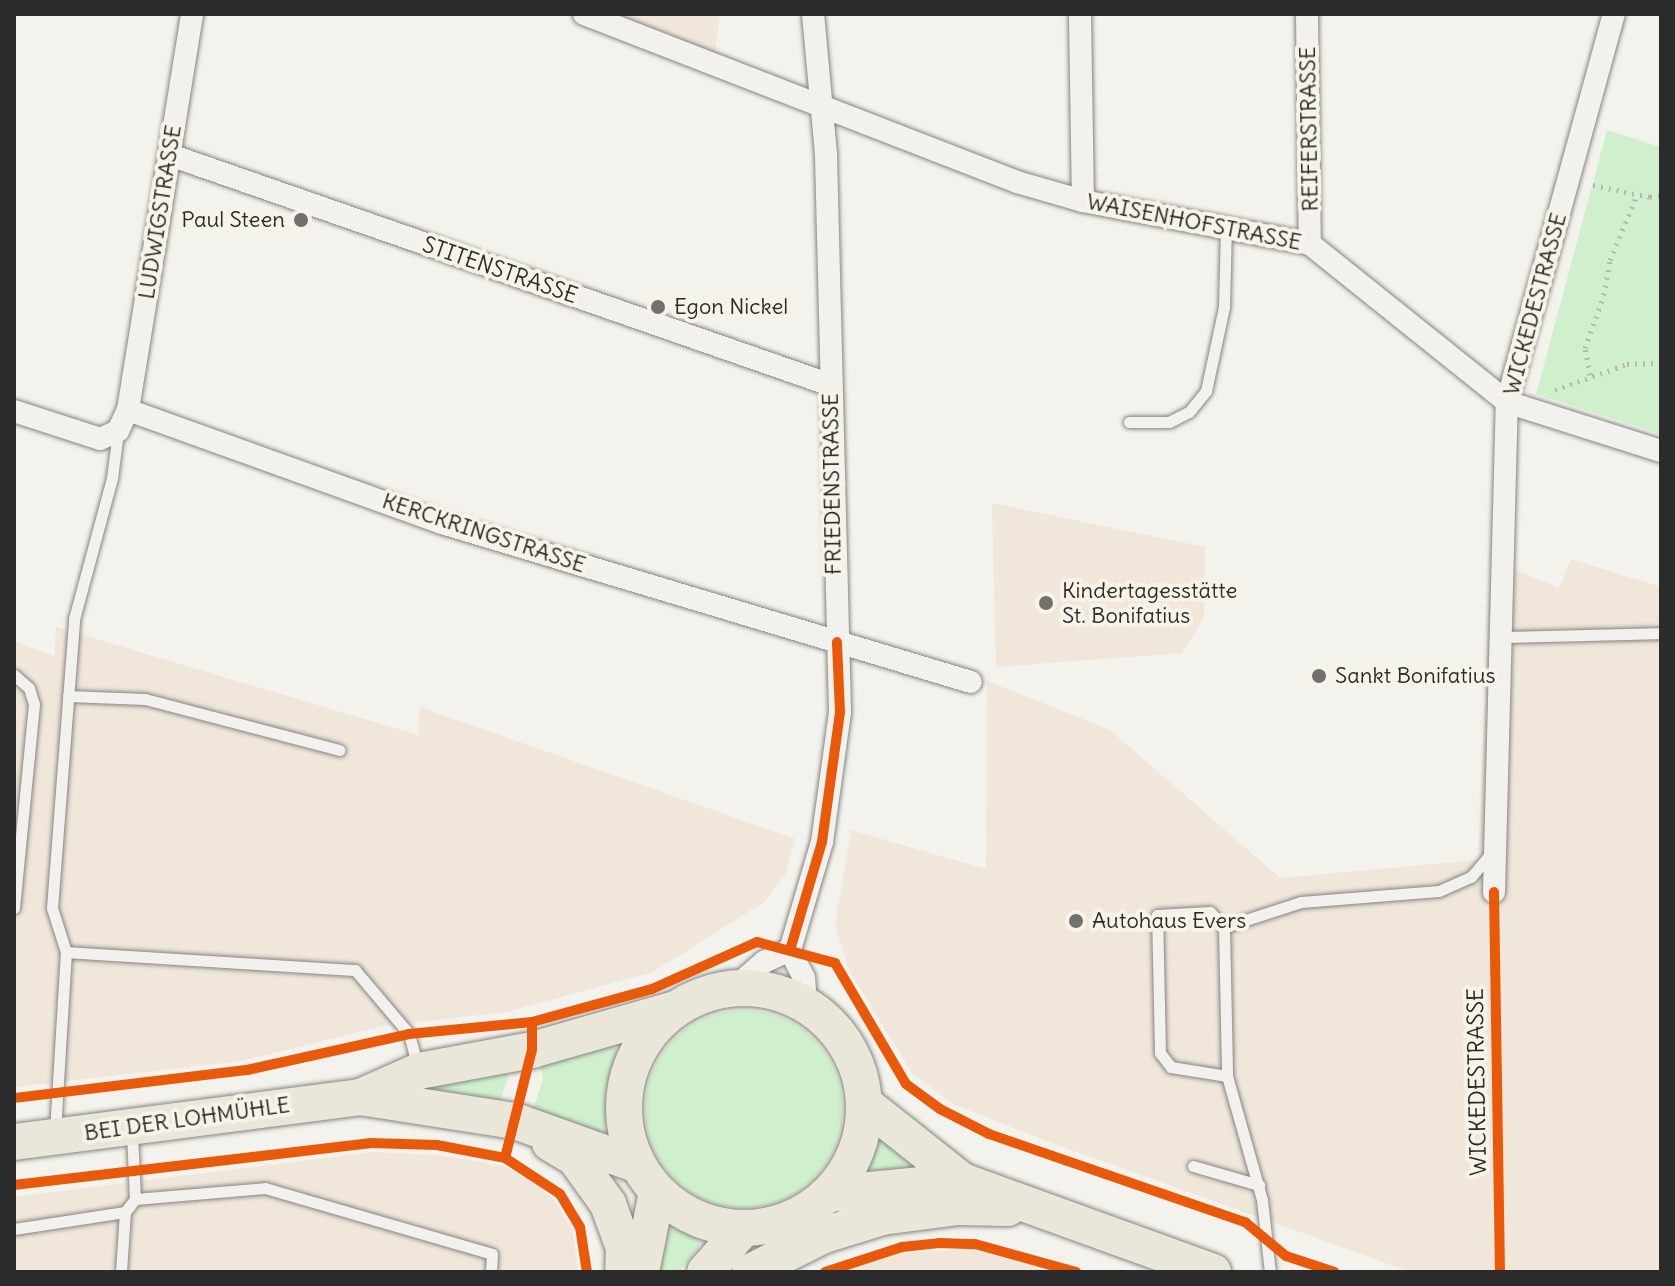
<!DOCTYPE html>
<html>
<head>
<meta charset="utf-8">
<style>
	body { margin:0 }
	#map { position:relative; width:1675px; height:1286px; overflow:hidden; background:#f4f2ec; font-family:Delius,sans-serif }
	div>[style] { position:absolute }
	.built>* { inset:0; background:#f0e6da }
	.green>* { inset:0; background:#d0f0cd }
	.round { border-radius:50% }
	.path>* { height:5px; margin-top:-2.5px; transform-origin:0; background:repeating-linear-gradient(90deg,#b8b7b5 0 2px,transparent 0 8px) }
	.roads { filter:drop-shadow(0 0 2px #858582) drop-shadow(0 0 2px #858582) }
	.service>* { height:11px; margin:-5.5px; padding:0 5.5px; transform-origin:5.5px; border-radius:5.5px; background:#f2f1ed }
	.minor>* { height:22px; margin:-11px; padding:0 11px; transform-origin:11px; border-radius:11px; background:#f2f1ed }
	.primary>* { height:36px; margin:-18px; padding:0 18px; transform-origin:18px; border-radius:18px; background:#ebe6da }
	.primary>.ring { margin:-18px; padding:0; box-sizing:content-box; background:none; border:36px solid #ebe6da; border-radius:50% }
	.cycleway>* { height:10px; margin:-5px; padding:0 5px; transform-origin:5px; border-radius:5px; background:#e8590c }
	.dots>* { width:22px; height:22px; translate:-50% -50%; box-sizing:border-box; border:4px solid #f7f3e8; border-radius:50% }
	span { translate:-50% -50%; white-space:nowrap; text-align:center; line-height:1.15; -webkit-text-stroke:8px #f7f3e8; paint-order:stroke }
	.street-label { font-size:22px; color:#2b2b2b }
	.poi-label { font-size:22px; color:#2b2b2b }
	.right { translate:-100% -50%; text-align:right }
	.left { translate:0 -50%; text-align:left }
	.frame { position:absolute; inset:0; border:16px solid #2b2b2b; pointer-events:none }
</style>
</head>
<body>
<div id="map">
	<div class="built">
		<div style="clip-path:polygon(615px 14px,720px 14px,715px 54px)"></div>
		<div style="clip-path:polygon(992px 503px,1205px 547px,1204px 618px,1182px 653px,996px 667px)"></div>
		<div style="clip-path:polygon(1571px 559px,1661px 587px,1661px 1272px,1411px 1272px,1038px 1138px,953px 1104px,912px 1073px,849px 970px,835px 925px,851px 830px,986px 869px,987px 681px,1110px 730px,1280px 878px,1478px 860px,1491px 560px,1559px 588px)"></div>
		<div style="clip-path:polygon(56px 627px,418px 735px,420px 707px,795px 839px,785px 875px,764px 902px,653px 972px,506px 1012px,384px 1026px,241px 1061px,14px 1087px,14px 641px,54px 656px)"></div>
		<div style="clip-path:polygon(374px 1152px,438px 1155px,503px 1166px,533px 1181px,555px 1201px,573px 1232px,578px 1272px,14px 1272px,14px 1197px)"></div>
		<div style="clip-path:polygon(972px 1249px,1052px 1272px,838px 1272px,899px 1253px)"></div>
	</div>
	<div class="green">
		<div style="clip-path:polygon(1607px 130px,1661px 147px,1661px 434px,1536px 394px)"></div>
		<div class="round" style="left:645px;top:1010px;width:198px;height:198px"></div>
		<div style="clip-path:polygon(611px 1045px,617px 1050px,607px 1085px,605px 1139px,532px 1112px,543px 1079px,540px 1064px)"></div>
		<div style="clip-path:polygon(510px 1072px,500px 1101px,416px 1089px,448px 1082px)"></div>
		<div style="clip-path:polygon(880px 1133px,923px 1169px,867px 1170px)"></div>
		<div style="clip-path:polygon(667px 1223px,700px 1239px,699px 1247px,679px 1272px,652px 1272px)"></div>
	</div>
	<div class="path">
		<div style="left:1593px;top:185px;width:58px;rotate:11.9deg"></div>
		<div style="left:1650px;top:197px;width:11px;rotate:-10deg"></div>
		<div style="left:1590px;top:375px;width:27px;rotate:-100deg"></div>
		<div style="left:1585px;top:348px;width:56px;rotate:-70.3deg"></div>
		<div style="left:1604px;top:295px;width:36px;rotate:-80deg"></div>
		<div style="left:1610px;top:260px;width:70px;rotate:-67.4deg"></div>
		<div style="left:1555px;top:390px;width:77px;rotate:-19.9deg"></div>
		<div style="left:1627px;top:364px;width:34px;rotate:-2deg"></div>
	</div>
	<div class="roads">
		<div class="service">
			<div style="left:1129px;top:422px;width:40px"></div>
			<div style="left:1169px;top:422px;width:22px;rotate:-27deg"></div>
			<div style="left:1189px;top:412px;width:27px;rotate:-51deg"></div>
			<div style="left:1206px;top:391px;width:86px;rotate:-77.9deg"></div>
			<div style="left:1224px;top:307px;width:81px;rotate:-88.6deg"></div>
			<div style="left:1501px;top:637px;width:160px;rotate:-1.4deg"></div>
			<div style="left:14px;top:675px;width:20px;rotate:41deg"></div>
			<div style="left:29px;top:688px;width:17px;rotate:73deg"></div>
			<div style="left:34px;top:704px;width:205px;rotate:95.6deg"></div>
			<div style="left:68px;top:696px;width:77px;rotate:2.2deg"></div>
			<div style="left:145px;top:699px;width:201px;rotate:14.7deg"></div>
			<div style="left:1224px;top:927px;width:81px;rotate:-18deg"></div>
			<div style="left:1301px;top:902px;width:138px;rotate:-4.6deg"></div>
			<div style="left:1439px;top:891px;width:35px;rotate:-24deg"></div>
			<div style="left:1471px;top:877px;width:33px;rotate:-50deg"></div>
			<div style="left:66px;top:952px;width:46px;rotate:-107.7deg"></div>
			<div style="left:52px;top:908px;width:290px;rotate:-85.6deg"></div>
			<div style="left:74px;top:619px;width:146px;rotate:-74.9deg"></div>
			<div style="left:112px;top:478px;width:46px;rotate:-82.6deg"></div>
			<div style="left:1227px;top:1076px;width:57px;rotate:-170.9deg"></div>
			<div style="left:1171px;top:1067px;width:18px;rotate:-128deg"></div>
			<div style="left:1160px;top:1053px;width:138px;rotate:-91.2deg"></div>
			<div style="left:1157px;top:915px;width:53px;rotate:-3.2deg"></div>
			<div style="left:1210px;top:912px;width:21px;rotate:47deg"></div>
			<div style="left:1224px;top:927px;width:149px;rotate:88.8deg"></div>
			<div style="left:1227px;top:1076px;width:129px;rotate:74.2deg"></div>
			<div style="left:1262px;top:1200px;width:72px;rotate:83.7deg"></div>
			<div style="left:55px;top:1131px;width:179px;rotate:-86.5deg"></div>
			<div style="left:66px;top:952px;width:290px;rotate:3.6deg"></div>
			<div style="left:355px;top:970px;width:84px;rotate:49.8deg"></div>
			<div style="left:409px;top:1034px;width:34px;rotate:75deg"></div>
			<div style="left:1193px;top:1166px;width:69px;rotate:16.1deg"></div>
			<div style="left:135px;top:1199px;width:130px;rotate:-4.8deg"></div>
			<div style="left:265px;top:1188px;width:236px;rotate:16.2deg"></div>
			<div style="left:492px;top:1254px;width:18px;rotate:93deg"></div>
			<div style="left:14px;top:1229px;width:112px;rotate:-8.7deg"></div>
			<div style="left:121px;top:1272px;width:60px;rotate:-86.2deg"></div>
			<div style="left:125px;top:1212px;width:16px;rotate:-52deg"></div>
			<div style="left:135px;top:1199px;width:67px;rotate:-92.6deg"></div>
		</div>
		<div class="minor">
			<div style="left:584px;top:14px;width:464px;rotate:21.2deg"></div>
			<div style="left:1017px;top:182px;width:69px;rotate:16.1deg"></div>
			<div style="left:1083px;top:201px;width:231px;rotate:10.7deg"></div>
			<div style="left:1310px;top:244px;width:253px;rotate:38.7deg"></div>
			<div style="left:1507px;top:402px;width:162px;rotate:17.7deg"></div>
			<div style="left:1080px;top:14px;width:187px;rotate:89.1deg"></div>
			<div style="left:1307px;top:14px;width:230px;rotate:89.3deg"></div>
			<div style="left:170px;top:155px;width:700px;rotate:19.19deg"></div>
			<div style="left:128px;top:410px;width:334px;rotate:19.8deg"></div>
			<div style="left:442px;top:523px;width:552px;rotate:16.73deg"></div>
			<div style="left:14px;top:411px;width:90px;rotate:18deg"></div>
			<div style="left:100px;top:439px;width:20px;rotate:-24deg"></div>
			<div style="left:118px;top:431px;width:23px;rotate:-65deg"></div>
			<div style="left:128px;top:410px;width:401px;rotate:-80.8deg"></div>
			<div style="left:1494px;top:892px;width:490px;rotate:-88.5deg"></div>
			<div style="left:1507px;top:402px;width:402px;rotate:-74.6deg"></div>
			<div style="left:734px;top:988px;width:40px;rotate:-41deg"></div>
			<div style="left:764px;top:962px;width:29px;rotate:-25deg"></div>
			<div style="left:806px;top:1005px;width:27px;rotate:-94deg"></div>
			<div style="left:804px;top:978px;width:31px;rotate:-117deg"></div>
			<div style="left:790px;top:950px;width:113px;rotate:-73.5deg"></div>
			<div style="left:822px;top:842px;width:131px;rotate:-82.1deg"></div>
			<div style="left:840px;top:712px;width:558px;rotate:-91.44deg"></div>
			<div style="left:826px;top:154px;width:141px;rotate:-95.3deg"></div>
		</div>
		<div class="primary">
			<div class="ring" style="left:624px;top:988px;width:204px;height:204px"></div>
			<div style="left:363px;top:1096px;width:61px;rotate:-24.1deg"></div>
			<div style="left:419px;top:1071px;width:115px;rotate:-10.5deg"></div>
			<div style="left:532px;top:1050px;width:149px;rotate:-16deg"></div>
			<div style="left:865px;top:1104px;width:124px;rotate:38.4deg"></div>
			<div style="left:962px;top:1181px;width:267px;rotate:19.9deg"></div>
			<div style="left:14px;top:1142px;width:349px;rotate:-7.4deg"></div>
			<div style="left:360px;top:1097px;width:157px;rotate:8.8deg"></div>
			<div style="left:515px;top:1121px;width:131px;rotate:19.7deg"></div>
			<div style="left:550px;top:1143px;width:29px;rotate:31deg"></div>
			<div style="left:575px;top:1158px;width:57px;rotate:54.3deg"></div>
			<div style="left:608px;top:1204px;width:47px;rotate:70deg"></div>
			<div style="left:624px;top:1248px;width:24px;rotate:92deg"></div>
			<div style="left:829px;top:1194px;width:134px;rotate:-5.6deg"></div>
			<div style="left:641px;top:1272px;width:82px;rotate:-78.7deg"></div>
			<div style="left:705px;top:1272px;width:57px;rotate:-48.5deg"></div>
			<div style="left:750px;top:1272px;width:83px;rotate:-26.6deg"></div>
			<div style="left:824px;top:1235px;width:61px;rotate:-17.2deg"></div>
			<div style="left:882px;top:1217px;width:77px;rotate:-7.5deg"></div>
			<div style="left:958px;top:1207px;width:50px;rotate:1.1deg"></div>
		</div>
	</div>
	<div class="cycleway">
		<div style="left:1494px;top:892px;width:380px;rotate:89.1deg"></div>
		<div style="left:790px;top:950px;width:113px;rotate:-73.5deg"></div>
		<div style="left:822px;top:842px;width:131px;rotate:-82.1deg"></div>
		<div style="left:840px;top:712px;width:70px;rotate:-92.5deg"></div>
		<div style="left:14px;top:1098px;width:235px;rotate:-6.9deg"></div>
		<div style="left:247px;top:1070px;width:166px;rotate:-12.5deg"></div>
		<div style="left:409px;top:1034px;width:124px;rotate:-5.6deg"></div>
		<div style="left:532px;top:1022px;width:124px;rotate:-15.4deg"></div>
		<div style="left:652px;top:989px;width:115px;rotate:-24.1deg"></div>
		<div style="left:757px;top:942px;width:81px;rotate:15.1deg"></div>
		<div style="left:835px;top:963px;width:140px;rotate:59.6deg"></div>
		<div style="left:906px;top:1084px;width:42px;rotate:36.3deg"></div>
		<div style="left:940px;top:1109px;width:55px;rotate:27deg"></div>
		<div style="left:989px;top:1134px;width:271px;rotate:19deg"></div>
		<div style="left:1245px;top:1222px;width:53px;rotate:39.7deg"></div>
		<div style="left:1286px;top:1256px;width:51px;rotate:18.4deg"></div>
		<div style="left:505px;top:1158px;width:111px;rotate:-76deg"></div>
		<div style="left:532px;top:1050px;width:28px;rotate:-90deg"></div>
		<div style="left:14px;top:1185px;width:358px;rotate:-6.7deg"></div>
		<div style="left:370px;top:1143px;width:67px;rotate:1.7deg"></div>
		<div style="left:437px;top:1145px;width:69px;rotate:10.8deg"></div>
		<div style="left:505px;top:1158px;width:66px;rotate:33.2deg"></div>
		<div style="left:560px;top:1194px;width:39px;rotate:59deg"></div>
		<div style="left:580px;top:1227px;width:46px;rotate:81.2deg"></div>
		<div style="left:825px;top:1272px;width:81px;rotate:-18deg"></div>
		<div style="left:902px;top:1247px;width:37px;rotate:-6deg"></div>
		<div style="left:939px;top:1243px;width:36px;rotate:2deg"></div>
		<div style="left:975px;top:1244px;width:105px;rotate:15.5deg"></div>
	</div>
	<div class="dots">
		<div style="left:301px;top:220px;background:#71716f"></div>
		<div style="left:658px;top:307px;background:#71716f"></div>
		<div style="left:1046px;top:603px;background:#71716f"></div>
		<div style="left:1319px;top:676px;background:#71716f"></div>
		<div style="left:1076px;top:921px;background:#71716f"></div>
	</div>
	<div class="street-label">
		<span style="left:1309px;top:129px;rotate:-91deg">REIFERSTRASSE</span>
		<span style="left:160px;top:212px;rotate:-81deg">LUDWIGSTRASSE</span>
		<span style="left:1194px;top:222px;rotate:11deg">WAISENHOFSTRASSE</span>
		<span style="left:500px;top:270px;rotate:19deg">STITENSTRASSE</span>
		<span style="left:1535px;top:304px;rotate:-75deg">WICKEDESTRASSE</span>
		<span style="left:832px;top:484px;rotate:-91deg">FRIEDENSTRASSE</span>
		<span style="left:484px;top:533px;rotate:18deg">KERCKRINGSTRASSE</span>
		<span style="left:1477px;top:1082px;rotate:-91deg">WICKEDESTRASSE</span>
		<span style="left:187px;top:1119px;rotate:-8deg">BEI DER LOHMÜHLE</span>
	</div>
	<div class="poi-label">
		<span class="right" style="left:285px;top:220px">Paul Steen</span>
		<span class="left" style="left:674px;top:307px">Egon Nickel</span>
		<span class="left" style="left:1062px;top:603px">Kindertagesstätte<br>St. Bonifatius</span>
		<span class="left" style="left:1335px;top:676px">Sankt Bonifatius</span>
		<span class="left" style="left:1092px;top:921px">Autohaus Evers</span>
	</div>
	<div class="frame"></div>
</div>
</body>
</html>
